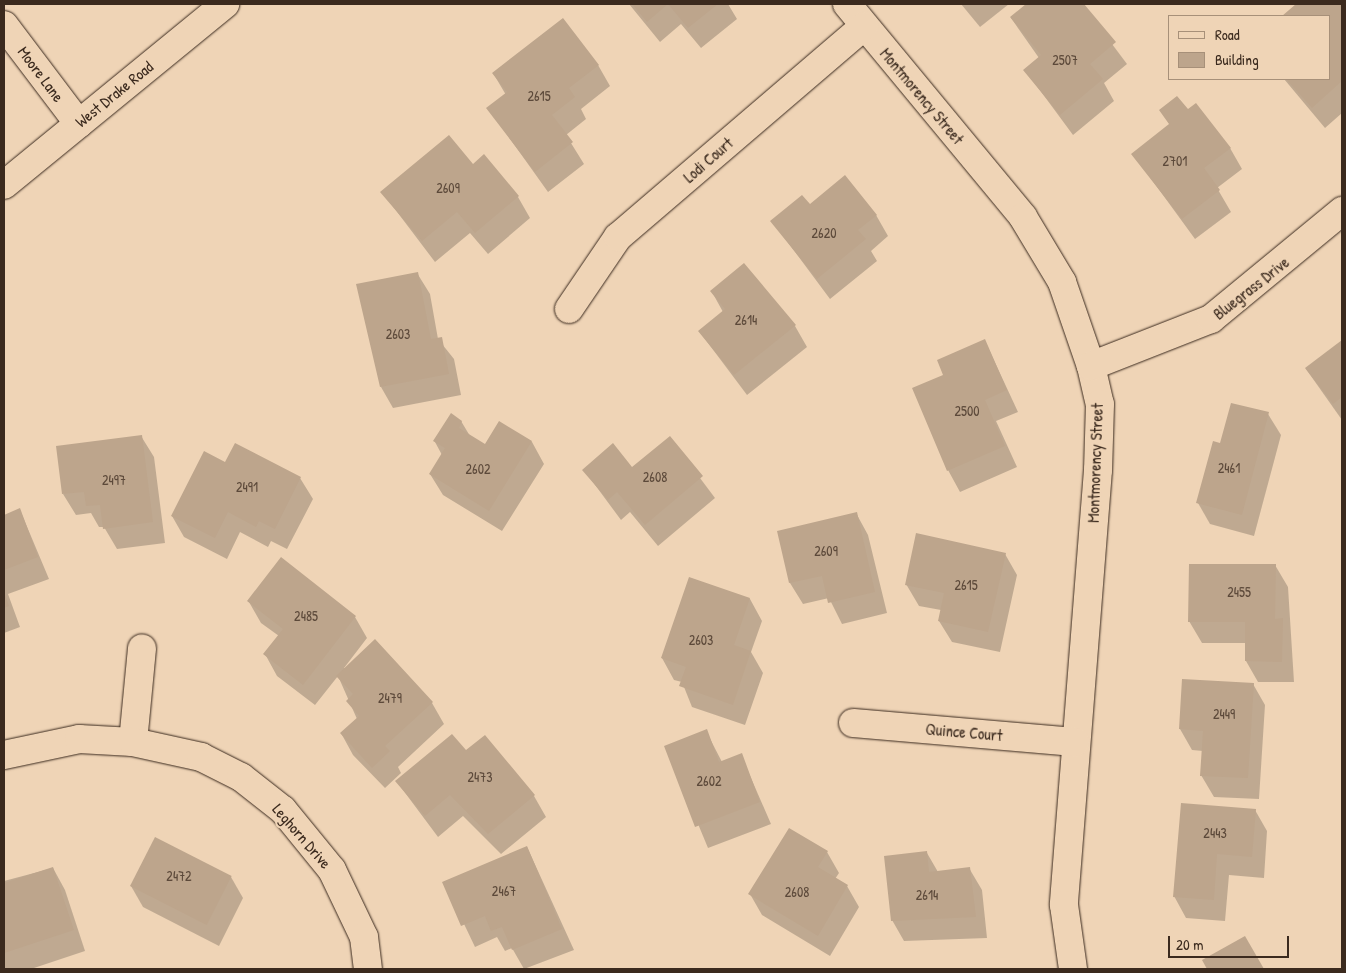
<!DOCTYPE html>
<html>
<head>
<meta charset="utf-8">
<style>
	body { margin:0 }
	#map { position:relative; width:1346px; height:973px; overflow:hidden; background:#efd4b6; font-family:"Patrick Hand",sans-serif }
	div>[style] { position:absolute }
	.shadow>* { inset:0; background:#0003 }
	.building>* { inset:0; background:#bda58c; transform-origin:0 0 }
	.roads { filter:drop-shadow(0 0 1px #3b2a1e) drop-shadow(0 0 1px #3b2a1e) }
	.minor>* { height:28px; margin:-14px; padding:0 14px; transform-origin:14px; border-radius:14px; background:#efd4b6 }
	.primary>* { height:28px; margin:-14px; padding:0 14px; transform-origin:14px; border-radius:14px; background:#efd4b6 }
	span { translate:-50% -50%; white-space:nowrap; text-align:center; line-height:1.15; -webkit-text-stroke:4px #efd4b6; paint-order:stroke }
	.number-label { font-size:14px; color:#5c493a }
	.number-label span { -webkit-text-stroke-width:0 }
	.street-label { font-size:16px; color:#3b2a1e }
	.frame { position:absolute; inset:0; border:5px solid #3b2a1e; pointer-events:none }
	.legend { position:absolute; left:1168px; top:15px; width:162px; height:65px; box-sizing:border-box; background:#efd4b6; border:1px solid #a79079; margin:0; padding:6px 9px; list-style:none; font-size:15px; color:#3b2a1e }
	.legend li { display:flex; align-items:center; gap:10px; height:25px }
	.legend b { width:25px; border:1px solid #a79079 }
	.scale { position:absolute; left:1168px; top:936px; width:121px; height:22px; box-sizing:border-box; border:2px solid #3b2a1e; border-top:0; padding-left:6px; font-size:15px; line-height:18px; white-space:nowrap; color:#3b2a1e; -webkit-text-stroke:4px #efd4b6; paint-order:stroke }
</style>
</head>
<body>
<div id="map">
	<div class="shadow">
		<div style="clip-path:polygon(629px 4px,728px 4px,737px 19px,701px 48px,681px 24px,660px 42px)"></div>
		<div style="clip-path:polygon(961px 4px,1009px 4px,980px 27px)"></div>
		<div style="clip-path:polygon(1028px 4px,1082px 4px,1127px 64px,1104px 83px,1114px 101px,1073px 135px,1025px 70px,1039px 58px,1011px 18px)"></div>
		<div style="clip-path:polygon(1298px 4px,1342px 4px,1342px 113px,1325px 128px,1284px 79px,1330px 79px,1330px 16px,1284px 16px)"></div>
		<div style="clip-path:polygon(598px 65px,610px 86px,581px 109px,586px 119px,566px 135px,584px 164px,548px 192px,488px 108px,506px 95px,493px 73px)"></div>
		<div style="clip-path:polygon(1161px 110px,1188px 111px,1230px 148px,1242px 169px,1217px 188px,1231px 212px,1195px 239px,1133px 154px,1170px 125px)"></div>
		<div style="clip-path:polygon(473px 166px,518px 197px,530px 218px,488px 254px,470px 233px,435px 262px,382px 192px)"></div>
		<div style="clip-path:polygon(809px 206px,876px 215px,888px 236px,871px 251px,877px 261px,830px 299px,772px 221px)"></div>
		<div style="clip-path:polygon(417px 273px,430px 294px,438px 339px,454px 359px,461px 395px,393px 408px,381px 387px)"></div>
		<div style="clip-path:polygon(712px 292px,795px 326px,807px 347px,747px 395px,699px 331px,723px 312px)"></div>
		<div style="clip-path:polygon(985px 341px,1018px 412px,996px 421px,1017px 467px,960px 492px,948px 470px,945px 375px)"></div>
		<div style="clip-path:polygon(1342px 342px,1342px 420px,1306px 369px)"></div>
		<div style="clip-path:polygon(1268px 414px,1281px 435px,1254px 536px,1210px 524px,1198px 503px,1221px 444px)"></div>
		<div style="clip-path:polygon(461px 421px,470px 436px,485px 445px,499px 423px,532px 442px,544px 464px,502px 531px,443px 495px,430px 474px,442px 455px,435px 442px)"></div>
		<div style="clip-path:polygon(141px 436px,154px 457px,165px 543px,117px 549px,104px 527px,99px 527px,91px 513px,76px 515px,63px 494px)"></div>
		<div style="clip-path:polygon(670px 438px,715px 498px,658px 546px,630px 512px,621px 520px,584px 470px,632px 469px)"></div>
		<div style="clip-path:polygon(225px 463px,300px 478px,313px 499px,287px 549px,271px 541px,268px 547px,240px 532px,227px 559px,184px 537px,172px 516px)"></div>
		<div style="clip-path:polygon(20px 510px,49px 579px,8px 594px,20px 627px,4px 633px,4px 516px)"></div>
		<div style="clip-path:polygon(856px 513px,868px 535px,887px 613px,842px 624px,829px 598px,803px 604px,790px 583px,779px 532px)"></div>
		<div style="clip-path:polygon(1005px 554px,1017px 575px,1000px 652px,952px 642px,939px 621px,941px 610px,919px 606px,906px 584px)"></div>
		<div style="clip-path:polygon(1275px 565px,1288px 587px,1294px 682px,1258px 682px,1246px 661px,1246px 643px,1202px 643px,1189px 621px)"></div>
		<div style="clip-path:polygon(690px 578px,750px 599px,762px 621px,751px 652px,763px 673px,745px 725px,692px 707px,682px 682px,674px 680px,662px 658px)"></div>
		<div style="clip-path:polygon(249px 602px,355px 617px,367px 638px,344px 668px,432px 703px,444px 724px,398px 767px,401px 773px,385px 788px,353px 755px,341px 733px,357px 719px,338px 676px,315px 705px,277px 676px,265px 654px,279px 636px,261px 623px)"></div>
		<div style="clip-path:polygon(1183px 681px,1253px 684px,1265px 705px,1259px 799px,1214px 797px,1201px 775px,1203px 751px,1192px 750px,1180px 729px)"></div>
		<div style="clip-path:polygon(706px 731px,722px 762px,741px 755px,771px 824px,708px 848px,666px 747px)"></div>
		<div style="clip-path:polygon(466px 752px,534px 796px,546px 817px,501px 854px,463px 816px,438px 837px,397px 782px)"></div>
		<div style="clip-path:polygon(1255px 810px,1267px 831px,1264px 878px,1229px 875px,1225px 921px,1186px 918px,1174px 896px)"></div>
		<div style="clip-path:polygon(527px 847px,574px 950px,524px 969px,512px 948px,505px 951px,497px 937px,475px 947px,444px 882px)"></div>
		<div style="clip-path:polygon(827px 852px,839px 873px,835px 879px,847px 886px,859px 907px,830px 956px,762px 915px,750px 894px)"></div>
		<div style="clip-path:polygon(927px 853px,938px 872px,969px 868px,982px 890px,987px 938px,904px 941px,892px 920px)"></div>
		<div style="clip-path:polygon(53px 868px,65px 890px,85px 951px,31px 969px,4px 969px,4px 881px)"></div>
		<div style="clip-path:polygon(231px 877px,243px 898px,219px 946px,143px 907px,131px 886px)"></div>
		<div style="clip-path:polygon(1245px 938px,1263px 969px,1208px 969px,1204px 961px)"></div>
	</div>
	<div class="building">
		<div style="clip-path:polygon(632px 4px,668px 4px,647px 22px)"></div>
		<div style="clip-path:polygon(668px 4px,718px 4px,688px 28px)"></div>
		<div style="clip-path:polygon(1026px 4px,1084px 4px,1116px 42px,1090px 64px,1103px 79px,1060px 115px,1023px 70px,1041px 55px,1010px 17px)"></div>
		<div style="clip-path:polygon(1296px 4px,1342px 4px,1342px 81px,1312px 108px,1286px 79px,1330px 79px,1330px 16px,1282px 16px)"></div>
		<div style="clip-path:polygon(563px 18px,599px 65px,569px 88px,575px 97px,552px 115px,573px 142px,535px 172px,486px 108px,507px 92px,492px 73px)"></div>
		<div style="clip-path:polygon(1177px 96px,1188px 109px,1196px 103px,1231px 148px,1204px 168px,1220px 190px,1182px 219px,1131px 154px,1169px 124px,1159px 110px)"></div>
		<div style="clip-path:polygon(449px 135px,473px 164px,484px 154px,519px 196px,475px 233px,457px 212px,422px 241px,380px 192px)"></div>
		<div style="clip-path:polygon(845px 175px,877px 215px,858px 230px,866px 239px,817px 279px,770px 221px,802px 195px,810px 204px)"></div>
		<div style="clip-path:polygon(744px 263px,796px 325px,734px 375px,698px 331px,725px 309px,710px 291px)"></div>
		<div style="clip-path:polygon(418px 272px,431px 339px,442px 337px,449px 374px,380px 387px,356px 284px)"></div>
		<div style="clip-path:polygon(985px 339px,1007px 390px,985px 400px,1005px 446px,947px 471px,912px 388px,943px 375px,937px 360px)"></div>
		<div style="clip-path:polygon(1342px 340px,1342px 397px,1333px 404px,1305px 368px)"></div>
		<div style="clip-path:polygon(1231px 403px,1269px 412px,1242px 515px,1196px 503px,1213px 441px,1220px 443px)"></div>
		<div style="clip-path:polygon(451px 413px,462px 421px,459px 428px,485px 444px,499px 421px,532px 441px,489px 511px,429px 474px,445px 448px,433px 441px)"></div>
		<div style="clip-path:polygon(142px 435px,153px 522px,103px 529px,100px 505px,86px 506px,84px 492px,62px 494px,56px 446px)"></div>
		<div style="clip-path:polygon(670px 436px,703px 476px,645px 525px,617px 492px,608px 500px,582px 470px,613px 443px,632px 467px)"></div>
		<div style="clip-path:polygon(235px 443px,301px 477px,275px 529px,259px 521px,256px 527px,228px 512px,215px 538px,171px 516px,204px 451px,225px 462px)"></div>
		<div style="clip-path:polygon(20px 508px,38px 557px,4px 570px,4px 515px)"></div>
		<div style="clip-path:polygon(857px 512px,875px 592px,828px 603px,822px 576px,789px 583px,777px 531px)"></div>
		<div style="clip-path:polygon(916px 533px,1006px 553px,988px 632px,938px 621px,944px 593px,905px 585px)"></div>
		<div style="clip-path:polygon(281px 557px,356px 616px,303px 685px,263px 654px,283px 629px,247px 601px)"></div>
		<div style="clip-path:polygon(1189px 564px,1276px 564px,1275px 619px,1283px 618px,1282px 662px,1245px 661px,1245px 622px,1188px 622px)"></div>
		<div style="clip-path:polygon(689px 577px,750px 598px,734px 645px,751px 651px,733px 705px,679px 686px,686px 667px,661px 658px)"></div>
		<div style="clip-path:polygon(4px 592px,9px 606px,4px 608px)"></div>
		<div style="clip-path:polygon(375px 639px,433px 702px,385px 746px,390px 751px,372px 768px,340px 733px,359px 716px,346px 701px,353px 694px,336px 676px)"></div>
		<div style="clip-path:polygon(1182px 679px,1254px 683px,1248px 778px,1200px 776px,1203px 731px,1179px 729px)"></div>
		<div style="clip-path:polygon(707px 729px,719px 762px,742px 753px,760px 802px,695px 827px,664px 746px)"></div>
		<div style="clip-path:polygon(452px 734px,466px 750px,485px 735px,535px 795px,488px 834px,450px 795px,425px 816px,395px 781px)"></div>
		<div style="clip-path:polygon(1181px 803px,1256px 809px,1252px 857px,1217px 854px,1214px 900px,1173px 897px)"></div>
		<div style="clip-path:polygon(789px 828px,828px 851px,818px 867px,848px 885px,818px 936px,748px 894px)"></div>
		<div style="left:155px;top:837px;width:86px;height:55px;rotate:27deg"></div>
		<div style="clip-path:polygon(527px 846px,562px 929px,512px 950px,502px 927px,491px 931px,485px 916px,461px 926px,442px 882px)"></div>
		<div style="clip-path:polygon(927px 851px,929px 872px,970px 867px,976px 917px,891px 921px,884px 856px)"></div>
		<div style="clip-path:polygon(53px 867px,74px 930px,4px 953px,4px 883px)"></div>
		<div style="clip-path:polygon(1245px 936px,1264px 969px,1207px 969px,1202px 960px)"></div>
	</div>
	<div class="roads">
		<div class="minor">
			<div style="left:847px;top:4px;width:276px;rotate:50.4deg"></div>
			<div style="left:1023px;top:217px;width:76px;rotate:59deg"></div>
			<div style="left:1062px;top:282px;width:89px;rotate:71deg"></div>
			<div style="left:1091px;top:366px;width:39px;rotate:77deg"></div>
			<div style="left:1100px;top:404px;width:66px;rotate:91.7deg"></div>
			<div style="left:1098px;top:470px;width:436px;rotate:94.5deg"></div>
			<div style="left:1064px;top:905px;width:65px;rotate:82deg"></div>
			<div style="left:4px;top:25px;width:124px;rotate:52.9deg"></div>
			<div style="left:569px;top:309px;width:87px;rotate:-55.8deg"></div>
			<div style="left:618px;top:237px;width:324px;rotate:-40.6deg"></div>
			<div style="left:1091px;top:366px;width:129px;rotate:-21.4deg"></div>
			<div style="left:1211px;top:319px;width:170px;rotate:-39.5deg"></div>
			<div style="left:853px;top:723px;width:223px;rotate:4.9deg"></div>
			<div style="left:133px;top:742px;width:94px;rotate:-84.5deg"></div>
			<div style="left:4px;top:755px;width:77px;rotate:-12deg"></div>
			<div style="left:79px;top:739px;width:54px;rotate:3.2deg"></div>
			<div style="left:133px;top:742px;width:70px;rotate:12.4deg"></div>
			<div style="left:201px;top:757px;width:45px;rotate:26.6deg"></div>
			<div style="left:241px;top:777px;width:53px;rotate:38.2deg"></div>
			<div style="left:283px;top:810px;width:77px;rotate:50.8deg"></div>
			<div style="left:332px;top:870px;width:74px;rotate:64.5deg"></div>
			<div style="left:364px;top:937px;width:32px;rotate:83deg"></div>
		</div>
		<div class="primary">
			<div style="left:4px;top:185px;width:286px;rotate:-39.3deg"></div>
		</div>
	</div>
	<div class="number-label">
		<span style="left:1065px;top:60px">2507</span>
		<span style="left:539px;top:96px">2615</span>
		<span style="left:1175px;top:161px">2701</span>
		<span style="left:448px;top:188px">2609</span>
		<span style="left:824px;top:233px">2620</span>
		<span style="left:746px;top:320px">2614</span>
		<span style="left:398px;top:334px">2603</span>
		<span style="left:967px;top:411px">2500</span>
		<span style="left:1229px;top:468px">2461</span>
		<span style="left:478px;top:469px">2602</span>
		<span style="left:655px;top:477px">2608</span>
		<span style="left:114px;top:480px">2497</span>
		<span style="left:247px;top:487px">2491</span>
		<span style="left:826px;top:551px">2609</span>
		<span style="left:966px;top:585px">2615</span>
		<span style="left:1239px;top:592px">2455</span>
		<span style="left:306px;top:616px">2485</span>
		<span style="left:701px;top:640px">2603</span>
		<span style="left:390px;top:698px">2479</span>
		<span style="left:1224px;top:714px">2449</span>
		<span style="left:480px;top:777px">2473</span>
		<span style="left:709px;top:781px">2602</span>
		<span style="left:1215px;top:833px">2443</span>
		<span style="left:179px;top:876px">2472</span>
		<span style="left:504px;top:891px">2467</span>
		<span style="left:797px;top:892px">2608</span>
		<span style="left:927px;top:895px">2614</span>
	</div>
	<div class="street-label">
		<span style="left:41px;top:74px;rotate:53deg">Moore Lane</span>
		<span style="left:114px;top:94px;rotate:-39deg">West Drake Road</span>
		<span style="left:922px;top:96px;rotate:50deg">Montmorency Street</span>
		<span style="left:708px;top:160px;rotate:-41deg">Lodi Court</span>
		<span style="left:1251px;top:288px;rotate:-38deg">Bluegrass Drive</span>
		<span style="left:1095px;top:463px;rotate:-88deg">Montmorency Street</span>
		<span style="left:964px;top:732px;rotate:5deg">Quince Court</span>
		<span style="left:302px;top:836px;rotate:49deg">Leghorn Drive</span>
	</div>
	<div class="frame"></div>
	<ul class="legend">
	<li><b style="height:6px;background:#efd4b6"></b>Road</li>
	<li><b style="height:14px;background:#bda58c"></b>Building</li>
	</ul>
	<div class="scale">20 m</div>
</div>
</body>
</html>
